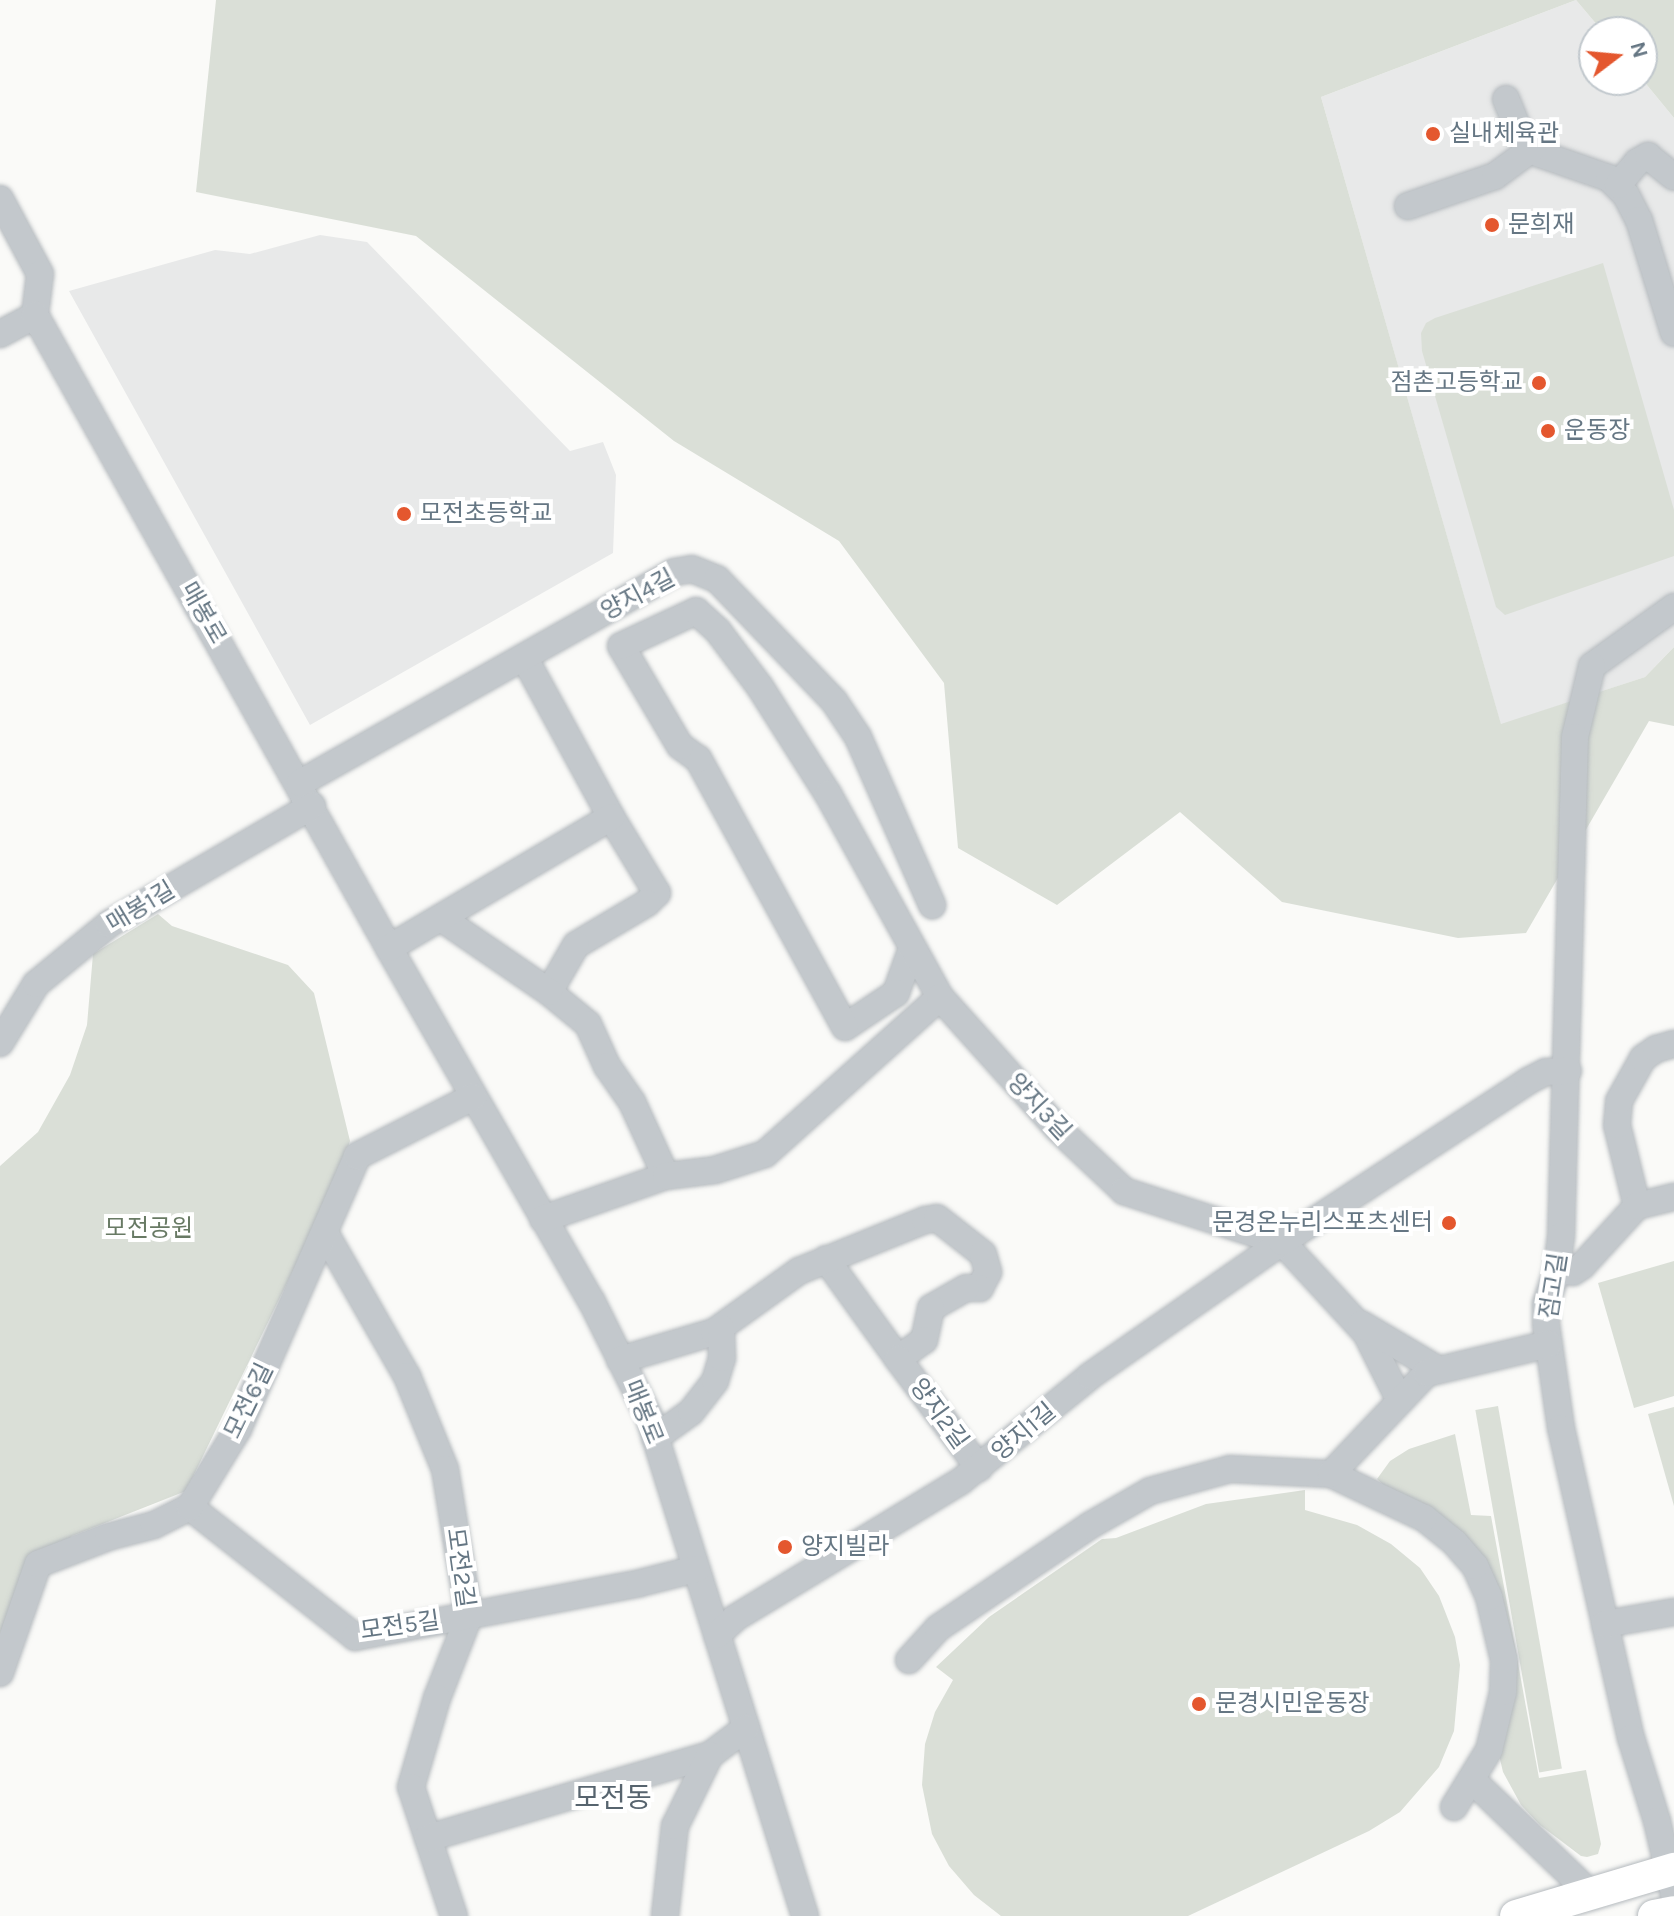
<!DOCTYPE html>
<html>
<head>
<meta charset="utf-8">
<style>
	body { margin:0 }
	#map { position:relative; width:1674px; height:1916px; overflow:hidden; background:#fafaf8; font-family:Karla,"Noto Sans KR",sans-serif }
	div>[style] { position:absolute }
	.built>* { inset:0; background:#e8e9e9 }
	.green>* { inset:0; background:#dadfd7; transform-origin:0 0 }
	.roads { filter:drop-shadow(0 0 2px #b5babe) drop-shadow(0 0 2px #b5babe) }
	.minor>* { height:26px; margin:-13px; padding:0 13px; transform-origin:13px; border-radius:13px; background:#c3c8cc }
	.major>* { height:32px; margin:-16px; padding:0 16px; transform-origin:16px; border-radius:16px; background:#fff }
	.dots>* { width:22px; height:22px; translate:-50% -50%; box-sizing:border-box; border:4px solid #fff; border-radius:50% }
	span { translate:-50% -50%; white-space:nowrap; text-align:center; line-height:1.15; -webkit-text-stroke:8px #fff; paint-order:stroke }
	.poi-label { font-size:24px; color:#657683 }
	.left { translate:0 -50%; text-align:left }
	.right { translate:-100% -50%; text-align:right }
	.street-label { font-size:24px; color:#657683 }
	.park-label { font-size:24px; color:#687a64 }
	.quarter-label { font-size:28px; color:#57646e }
	.north { position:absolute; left:1578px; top:16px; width:80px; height:80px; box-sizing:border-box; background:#fff; border:2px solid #c1c8cd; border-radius:50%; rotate:74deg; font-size:22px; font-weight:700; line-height:32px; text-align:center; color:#657683 }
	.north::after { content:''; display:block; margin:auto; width:28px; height:36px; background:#e4572e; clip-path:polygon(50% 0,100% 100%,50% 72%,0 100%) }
</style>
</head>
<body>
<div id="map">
	<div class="built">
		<div style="clip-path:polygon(1576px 0,1603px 32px,1594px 32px,1594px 80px,1642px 79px,1674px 118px,1674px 647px,1645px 677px,1501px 725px,1321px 97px)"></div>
		<div style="clip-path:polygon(320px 235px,367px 242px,570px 451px,603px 442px,616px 475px,613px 553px,310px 725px,69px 291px,215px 250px,250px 254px)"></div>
	</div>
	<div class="green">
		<div style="clip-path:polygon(216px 0,1674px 0,1674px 118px,1642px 79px,1642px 32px,1603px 32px,1576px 0,1321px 97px,1501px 724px,1645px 677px,1674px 647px,1674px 726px,1649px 721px,1526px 933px,1458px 938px,1282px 902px,1180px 812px,1057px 905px,958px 848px,944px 683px,839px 541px,674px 441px,416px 236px,196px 192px)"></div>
		<div style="clip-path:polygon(1603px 263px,1674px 510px,1674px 556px,1505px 615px,1496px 607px,1422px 351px,1421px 333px,1426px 323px,1435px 318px)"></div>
		<div style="clip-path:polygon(158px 914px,172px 926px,288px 965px,314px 993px,350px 1141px,339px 1176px,186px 1491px,72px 1536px,44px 1563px,0 1646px,0 1166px,38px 1132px,70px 1075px,87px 1025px,93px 954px)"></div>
		<div style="clip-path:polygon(1674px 1261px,1674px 1396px,1634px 1408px,1598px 1283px)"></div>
		<div style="left:1498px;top:1406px;width:368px;height:23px;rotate:80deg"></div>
		<div style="clip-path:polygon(1674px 1407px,1674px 1506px,1648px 1414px)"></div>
		<div style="clip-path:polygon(1455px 1434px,1471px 1515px,1491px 1516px,1539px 1778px,1586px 1770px,1601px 1844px,1598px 1854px,1587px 1857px,1581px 1856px,1540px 1825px,1521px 1805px,1503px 1772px,1499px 1755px,1493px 1586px,1377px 1479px,1390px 1461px,1409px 1449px)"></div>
		<div style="clip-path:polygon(1305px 1490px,1305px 1510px,1357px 1525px,1391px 1544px,1420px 1568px,1439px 1596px,1455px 1637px,1460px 1665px,1454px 1731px,1439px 1767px,1400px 1812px,1369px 1831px,1188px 1916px,1001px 1916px,974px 1895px,949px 1866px,932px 1834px,922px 1785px,925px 1744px,935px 1712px,953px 1680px,936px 1667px,989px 1617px,1102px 1539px,1116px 1538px,1206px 1504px)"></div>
	</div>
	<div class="roads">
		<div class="minor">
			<div style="left:1506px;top:99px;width:37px;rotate:68deg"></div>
			<div style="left:1520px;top:133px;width:29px;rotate:46deg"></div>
			<div style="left:1540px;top:154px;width:73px;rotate:19.2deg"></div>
			<div style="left:1609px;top:178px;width:24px;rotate:45deg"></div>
			<div style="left:1626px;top:195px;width:28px;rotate:63deg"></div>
			<div style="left:1639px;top:220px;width:118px;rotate:72.8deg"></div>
			<div style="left:1618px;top:185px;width:30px;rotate:-50deg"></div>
			<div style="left:1637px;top:162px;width:13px;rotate:-29deg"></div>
			<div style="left:1648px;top:156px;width:33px;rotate:39deg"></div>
			<div style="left:0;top:199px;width:85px;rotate:61.9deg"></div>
			<div style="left:40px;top:274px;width:41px;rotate:97deg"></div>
			<div style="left:1408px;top:206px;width:92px;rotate:-19deg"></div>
			<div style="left:1495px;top:176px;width:47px;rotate:-36.4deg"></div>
			<div style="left:0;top:334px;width:40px;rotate:-28deg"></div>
			<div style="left:35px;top:315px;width:725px;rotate:60.78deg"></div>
			<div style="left:389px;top:948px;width:406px;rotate:60.2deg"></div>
			<div style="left:591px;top:1300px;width:131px;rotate:63.6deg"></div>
			<div style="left:649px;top:1417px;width:523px;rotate:72.64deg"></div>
			<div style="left:1674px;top:607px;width:101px;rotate:144.3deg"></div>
			<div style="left:1592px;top:666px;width:73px;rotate:103.5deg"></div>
			<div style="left:1575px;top:737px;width:499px;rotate:91.6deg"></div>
			<div style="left:1561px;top:1236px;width:34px;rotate:97deg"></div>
			<div style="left:1557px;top:1270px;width:36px;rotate:108deg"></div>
			<div style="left:1546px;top:1304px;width:20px;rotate:90deg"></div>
			<div style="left:1546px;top:1324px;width:105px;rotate:81.8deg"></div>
			<div style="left:1561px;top:1428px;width:201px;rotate:77.3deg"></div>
			<div style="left:1605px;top:1624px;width:117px;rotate:77.2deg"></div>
			<div style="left:1631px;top:1738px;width:87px;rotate:72.6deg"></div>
			<div style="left:1657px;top:1821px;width:75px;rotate:76.9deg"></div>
			<div style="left:525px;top:659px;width:180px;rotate:61.4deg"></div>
			<div style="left:611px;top:817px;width:89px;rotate:58.8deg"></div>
			<div style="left:657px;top:893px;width:14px;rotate:135deg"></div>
			<div style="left:647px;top:903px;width:82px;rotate:149.4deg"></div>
			<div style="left:576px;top:945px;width:54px;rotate:119.9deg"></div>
			<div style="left:549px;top:992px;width:50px;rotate:39.4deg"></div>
			<div style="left:588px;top:1024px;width:46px;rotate:65.7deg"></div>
			<div style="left:607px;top:1066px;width:44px;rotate:55.2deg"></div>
			<div style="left:632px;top:1102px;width:81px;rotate:65.3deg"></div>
			<div style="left:300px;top:783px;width:429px;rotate:-29.4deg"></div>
			<div style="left:674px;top:572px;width:18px;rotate:-9deg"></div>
			<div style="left:692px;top:569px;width:27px;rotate:22deg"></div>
			<div style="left:717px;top:579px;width:169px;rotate:46.2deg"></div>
			<div style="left:834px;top:701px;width:43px;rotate:56.3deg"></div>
			<div style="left:858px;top:737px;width:184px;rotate:66.2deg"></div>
			<div style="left:441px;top:918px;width:131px;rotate:34.4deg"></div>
			<div style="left:389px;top:948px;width:258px;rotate:-30.5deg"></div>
			<div style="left:912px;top:948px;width:48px;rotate:109.6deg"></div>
			<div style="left:896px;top:993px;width:61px;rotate:146.3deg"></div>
			<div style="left:845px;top:1027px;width:306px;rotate:-118.7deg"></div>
			<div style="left:698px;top:759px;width:22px;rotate:-144deg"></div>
			<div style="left:680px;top:746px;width:116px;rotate:-120.5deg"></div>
			<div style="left:621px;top:646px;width:83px;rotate:-25deg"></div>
			<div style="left:696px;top:611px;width:30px;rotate:42deg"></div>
			<div style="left:718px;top:631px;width:70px;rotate:53.1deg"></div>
			<div style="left:760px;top:687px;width:127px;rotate:57.6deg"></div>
			<div style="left:828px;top:794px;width:232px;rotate:61.1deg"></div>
			<div style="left:0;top:1043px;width:69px;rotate:-58.6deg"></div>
			<div style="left:36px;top:984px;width:94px;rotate:-39.4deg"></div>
			<div style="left:109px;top:924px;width:235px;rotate:-30.2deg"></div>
			<div style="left:1637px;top:1206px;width:83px;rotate:-103.9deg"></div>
			<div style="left:1617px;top:1125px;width:24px;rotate:-85deg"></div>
			<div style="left:1619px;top:1101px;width:49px;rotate:-60.8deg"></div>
			<div style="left:1643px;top:1058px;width:16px;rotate:-35deg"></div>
			<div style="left:1656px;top:1049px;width:19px;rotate:-16deg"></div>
			<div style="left:543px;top:1219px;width:130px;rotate:-19.3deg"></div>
			<div style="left:666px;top:1176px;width:49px;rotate:-7deg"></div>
			<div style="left:715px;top:1170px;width:52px;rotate:-17.7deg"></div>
			<div style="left:765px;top:1154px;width:235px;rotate:-41.9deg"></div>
			<div style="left:940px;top:997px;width:176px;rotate:48.2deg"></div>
			<div style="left:1057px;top:1128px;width:92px;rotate:43.2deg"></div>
			<div style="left:1124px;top:1191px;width:166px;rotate:17.9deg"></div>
			<div style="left:1282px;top:1242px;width:124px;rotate:47.3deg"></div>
			<div style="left:1366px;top:1333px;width:76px;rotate:63.4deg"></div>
			<div style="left:325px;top:1233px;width:165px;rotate:60.2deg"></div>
			<div style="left:407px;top:1376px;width:100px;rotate:67.8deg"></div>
			<div style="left:445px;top:1469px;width:149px;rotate:80.7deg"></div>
			<div style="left:469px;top:1616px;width:88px;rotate:111.3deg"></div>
			<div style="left:437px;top:1698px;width:93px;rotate:106.3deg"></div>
			<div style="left:411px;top:1787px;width:136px;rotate:71.6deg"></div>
			<div style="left:826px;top:1259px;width:123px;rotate:54.2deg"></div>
			<div style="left:1557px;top:1270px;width:16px;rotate:7deg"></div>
			<div style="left:1573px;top:1272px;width:11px;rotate:-34deg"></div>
			<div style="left:1582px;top:1266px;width:81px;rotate:-47.5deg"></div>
			<div style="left:1637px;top:1206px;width:38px;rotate:-14deg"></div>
			<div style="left:1361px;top:1324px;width:88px;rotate:30.6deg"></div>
			<div style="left:620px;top:1360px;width:98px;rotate:-16.6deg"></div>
			<div style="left:714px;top:1332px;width:105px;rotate:-35.7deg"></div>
			<div style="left:799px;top:1271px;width:136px;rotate:-22deg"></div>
			<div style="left:925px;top:1220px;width:12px;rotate:-9deg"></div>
			<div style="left:937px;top:1218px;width:58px;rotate:38deg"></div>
			<div style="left:983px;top:1254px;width:19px;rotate:74deg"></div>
			<div style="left:988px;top:1272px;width:18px;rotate:117deg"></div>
			<div style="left:980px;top:1288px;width:14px;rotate:180deg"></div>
			<div style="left:966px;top:1288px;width:40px;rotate:150.3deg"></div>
			<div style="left:931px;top:1308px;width:33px;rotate:102deg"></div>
			<div style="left:924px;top:1340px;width:32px;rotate:144deg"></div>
			<div style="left:898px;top:1359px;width:136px;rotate:53.4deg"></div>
			<div style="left:655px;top:1438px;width:44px;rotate:-35.8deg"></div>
			<div style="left:691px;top:1412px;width:39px;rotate:-52deg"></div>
			<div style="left:715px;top:1381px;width:24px;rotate:-73deg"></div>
			<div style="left:722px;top:1358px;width:30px;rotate:-92deg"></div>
			<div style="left:190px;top:1507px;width:210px;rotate:38.2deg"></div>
			<div style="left:355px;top:1637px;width:290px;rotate:-10.7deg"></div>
			<div style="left:640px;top:1583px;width:58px;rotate:-14deg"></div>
			<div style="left:1605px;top:1624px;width:70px;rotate:-9.9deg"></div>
			<div style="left:717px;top:1635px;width:25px;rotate:-43deg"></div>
			<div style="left:735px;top:1618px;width:264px;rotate:-31.2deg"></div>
			<div style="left:961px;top:1481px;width:166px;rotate:-39.1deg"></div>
			<div style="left:1090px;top:1376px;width:234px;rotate:-34.9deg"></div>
			<div style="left:1282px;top:1242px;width:294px;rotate:-33.2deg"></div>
			<div style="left:1528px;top:1081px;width:20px;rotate:-27deg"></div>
			<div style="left:1546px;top:1072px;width:22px;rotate:-3deg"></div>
			<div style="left:909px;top:1660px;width:43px;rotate:-47.8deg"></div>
			<div style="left:938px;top:1628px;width:182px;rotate:-34deg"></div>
			<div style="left:1089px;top:1526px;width:70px;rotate:-29.8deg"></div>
			<div style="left:1150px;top:1491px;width:83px;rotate:-15.4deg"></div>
			<div style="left:1230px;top:1469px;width:101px;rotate:2.8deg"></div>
			<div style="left:0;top:1673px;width:115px;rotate:-70.8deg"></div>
			<div style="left:38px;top:1564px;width:75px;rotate:-21.1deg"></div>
			<div style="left:108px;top:1537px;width:48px;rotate:-14.6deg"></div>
			<div style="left:154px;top:1525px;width:40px;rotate:-26.6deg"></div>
			<div style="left:190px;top:1507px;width:92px;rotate:-58.4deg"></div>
			<div style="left:238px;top:1429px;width:298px;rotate:-66.4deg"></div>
			<div style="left:357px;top:1156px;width:130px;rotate:-27deg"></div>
			<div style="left:1473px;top:1781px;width:166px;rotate:43.8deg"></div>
			<div style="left:1454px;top:1807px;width:67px;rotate:-58.4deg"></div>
			<div style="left:1489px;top:1750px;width:60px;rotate:-76.4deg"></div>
			<div style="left:1503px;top:1692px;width:32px;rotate:-88deg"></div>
			<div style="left:1504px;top:1660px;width:65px;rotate:-103.4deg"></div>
			<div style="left:1489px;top:1597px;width:34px;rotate:-114deg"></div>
			<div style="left:1475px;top:1566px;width:32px;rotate:-131deg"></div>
			<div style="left:1454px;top:1542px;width:38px;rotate:-141deg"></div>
			<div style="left:1424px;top:1518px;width:103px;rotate:-154.7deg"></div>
			<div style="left:1331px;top:1474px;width:139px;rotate:-46.5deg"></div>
			<div style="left:1427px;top:1373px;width:125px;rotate:-13.4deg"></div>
			<div style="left:428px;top:1838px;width:294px;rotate:-16.4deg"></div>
			<div style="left:710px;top:1755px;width:45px;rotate:-36.9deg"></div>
			<div style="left:665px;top:1916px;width:91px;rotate:-83.7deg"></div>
			<div style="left:675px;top:1826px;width:79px;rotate:-63.8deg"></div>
		</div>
		<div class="major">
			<div style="left:1516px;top:1916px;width:165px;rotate:-16.6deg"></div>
			<div style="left:1654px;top:1916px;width:20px;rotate:-11deg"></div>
		</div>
	</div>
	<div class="dots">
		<div style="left:1433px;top:134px;background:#e4572e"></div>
		<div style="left:1492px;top:225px;background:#e4572e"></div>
		<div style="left:1539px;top:383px;background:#e4572e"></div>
		<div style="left:1548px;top:431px;background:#e4572e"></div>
		<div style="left:404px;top:514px;background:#e4572e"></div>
		<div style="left:1449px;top:1223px;background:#e4572e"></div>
		<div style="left:785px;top:1547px;background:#e4572e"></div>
		<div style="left:1199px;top:1704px;background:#e4572e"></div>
	</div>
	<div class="poi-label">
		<span class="left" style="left:1449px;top:134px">실내체육관</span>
		<span class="left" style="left:1508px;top:225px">문희재</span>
		<span class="right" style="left:1523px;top:383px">점촌고등학교</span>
		<span class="left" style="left:1564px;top:431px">운동장</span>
		<span class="left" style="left:420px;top:514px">모전초등학교</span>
		<span class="right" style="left:1433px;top:1223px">문경온누리스포츠센터</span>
		<span class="left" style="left:801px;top:1547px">양지빌라</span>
		<span class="left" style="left:1215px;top:1704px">문경시민운동장</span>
	</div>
	<div class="street-label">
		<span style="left:638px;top:595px;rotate:-28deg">양지4길</span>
		<span style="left:203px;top:613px;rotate:60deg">매봉로</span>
		<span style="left:141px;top:907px;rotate:-31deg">매봉1길</span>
		<span style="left:1039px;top:1107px;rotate:47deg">양지3길</span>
		<span style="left:1554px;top:1286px;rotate:-81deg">점고길</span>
		<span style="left:249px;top:1401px;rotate:-64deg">모전6길</span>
		<span style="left:643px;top:1412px;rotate:68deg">매봉로</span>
		<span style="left:939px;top:1414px;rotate:54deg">양지2길</span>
		<span style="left:1024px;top:1432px;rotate:-40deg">양지1길</span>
		<span style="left:460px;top:1568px;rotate:82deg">모전2길</span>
		<span style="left:400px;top:1626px;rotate:-8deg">모전5길</span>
	</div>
	<div class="park-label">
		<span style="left:149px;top:1229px">모전공원</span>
	</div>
	<div class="quarter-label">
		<span style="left:613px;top:1798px">모전동</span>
	</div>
	<div class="north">N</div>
</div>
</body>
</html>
